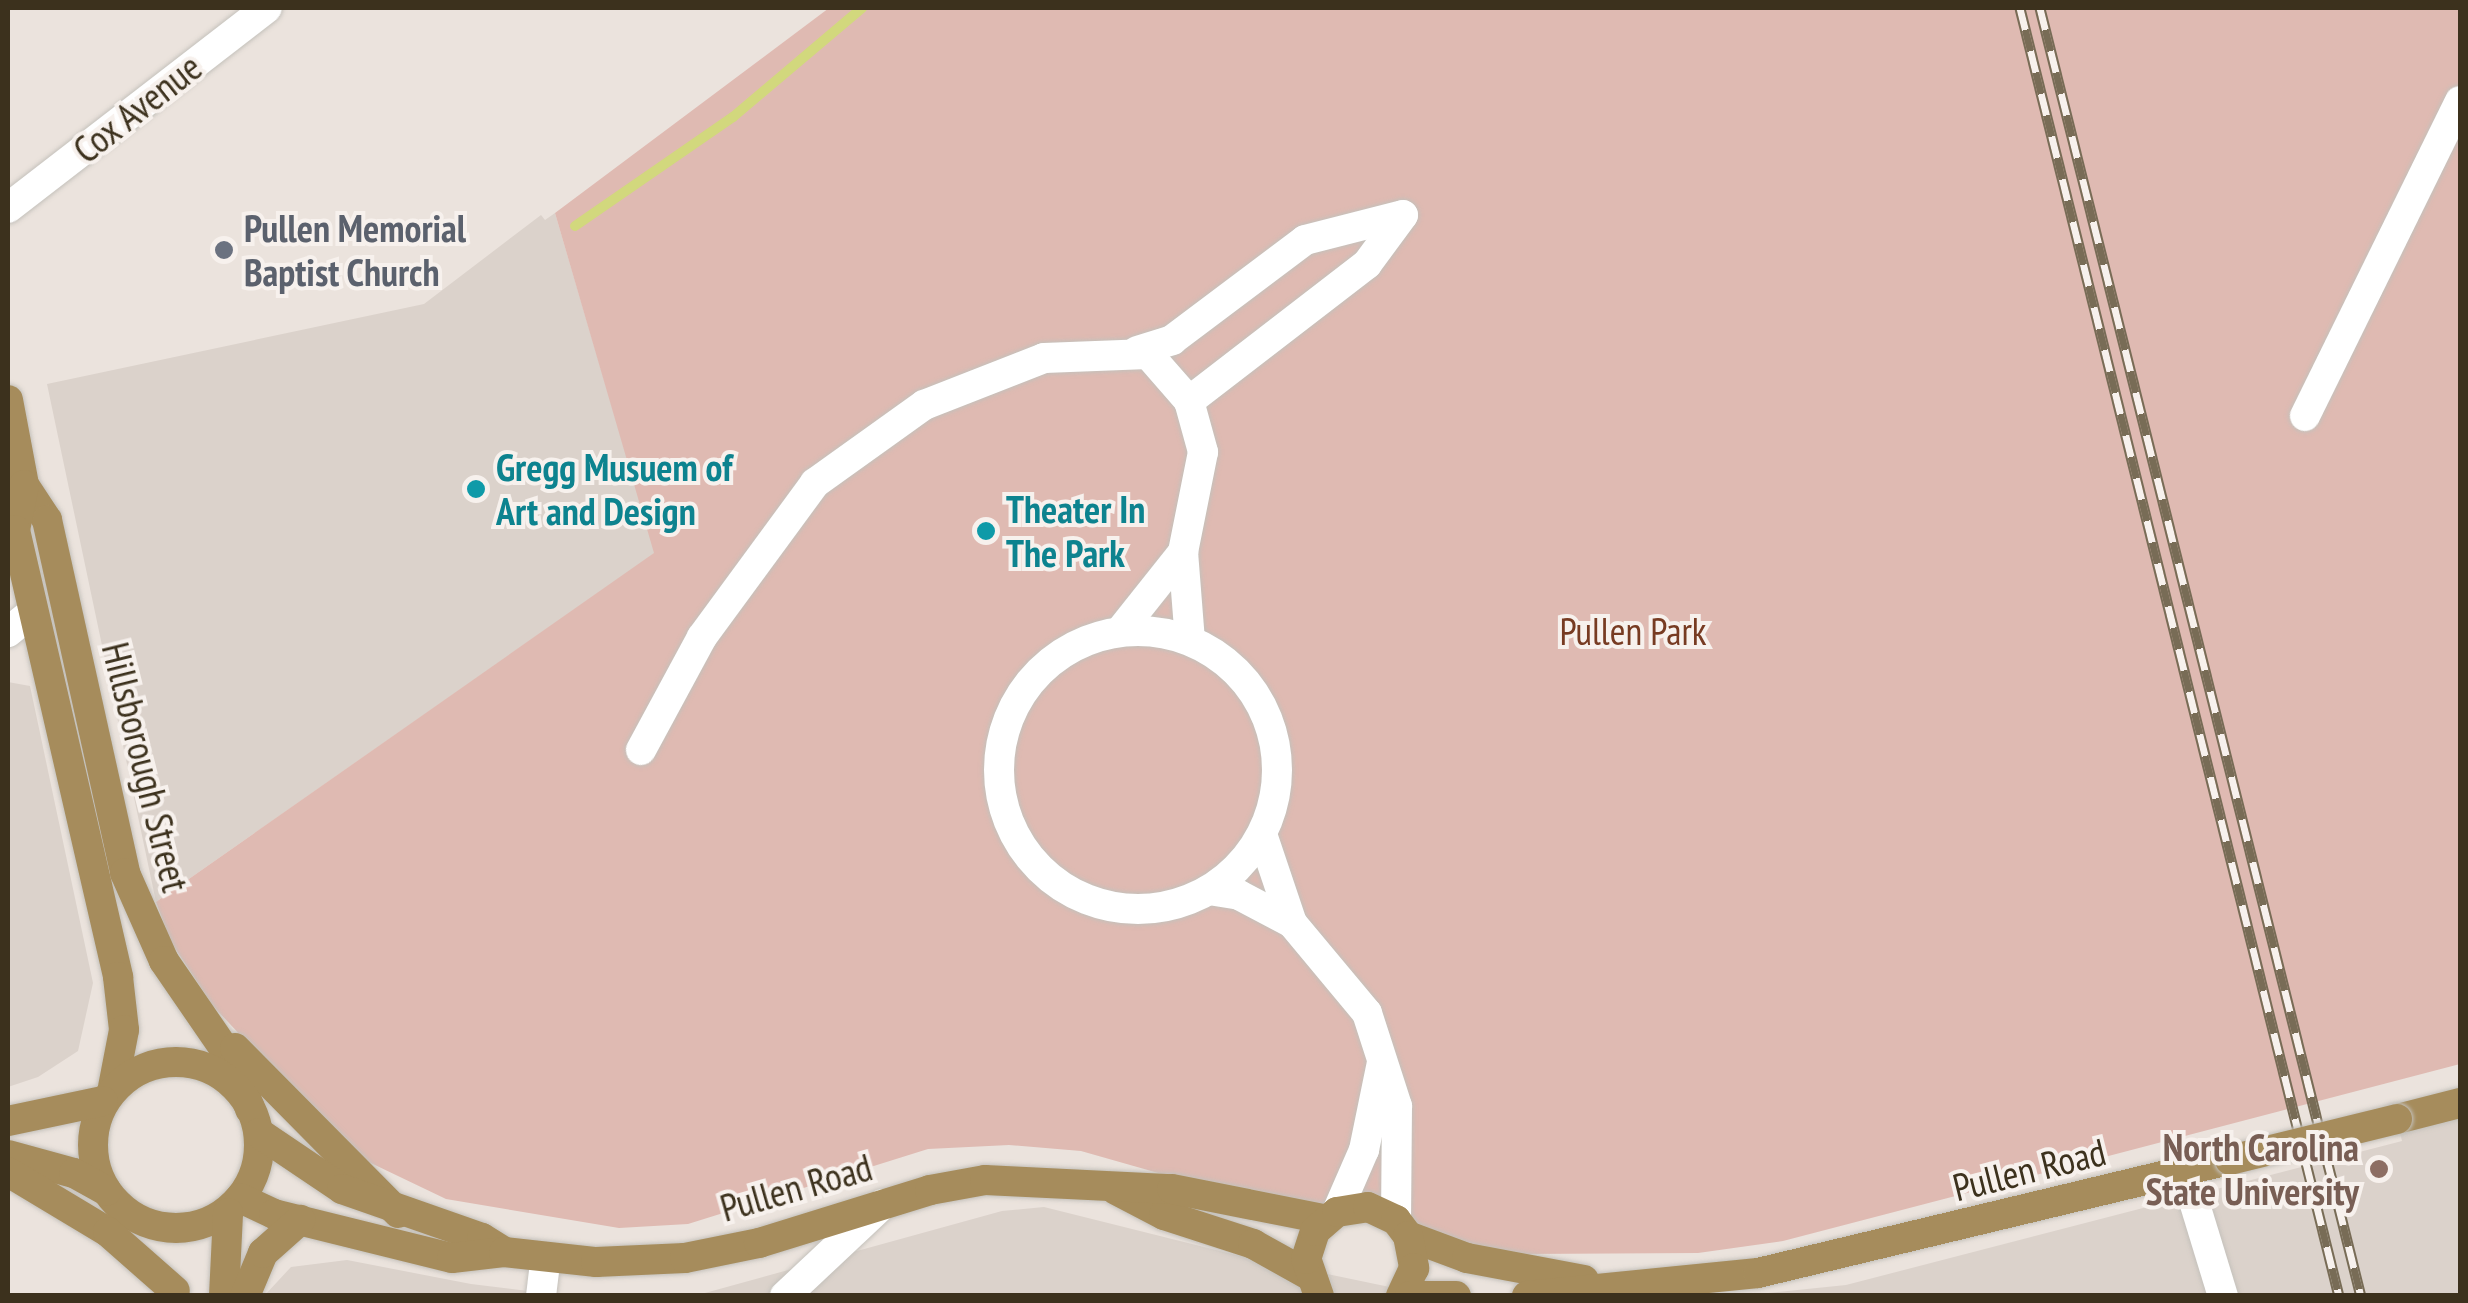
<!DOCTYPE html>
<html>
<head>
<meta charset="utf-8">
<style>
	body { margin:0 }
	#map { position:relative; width:2468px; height:1303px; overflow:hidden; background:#ebe3dd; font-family:"PT Sans Narrow",sans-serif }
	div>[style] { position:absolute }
	.built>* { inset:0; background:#dbd2cb }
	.green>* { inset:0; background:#dfbab2 }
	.stream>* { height:10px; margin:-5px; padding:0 5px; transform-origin:5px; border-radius:5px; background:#d2d87d }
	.roads { filter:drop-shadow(0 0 2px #c4c1bb) drop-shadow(0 0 2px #c4c1bb) }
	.minor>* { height:30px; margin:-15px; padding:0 15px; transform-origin:15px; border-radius:15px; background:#fff }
	.minor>.ring { margin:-15px; padding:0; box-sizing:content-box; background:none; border:30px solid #fff; border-radius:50% }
	.major>* { height:30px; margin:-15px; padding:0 15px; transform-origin:15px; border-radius:15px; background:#a68c5c }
	.major>.ring { margin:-15px; padding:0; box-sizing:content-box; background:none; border:30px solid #a68c5c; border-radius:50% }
	.rail>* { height:11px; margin-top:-5.5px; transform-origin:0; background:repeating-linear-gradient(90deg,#f7f1ed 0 22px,#786c56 0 44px); box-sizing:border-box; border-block:2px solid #786c56 }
	.bridges { filter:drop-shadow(0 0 2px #c4c1bb) drop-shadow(0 0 2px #c4c1bb) }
	.major-bridge>* { height:30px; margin:-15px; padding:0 15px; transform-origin:15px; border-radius:15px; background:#a68c5c }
	.dots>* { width:28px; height:28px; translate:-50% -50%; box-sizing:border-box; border:5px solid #f7f1ed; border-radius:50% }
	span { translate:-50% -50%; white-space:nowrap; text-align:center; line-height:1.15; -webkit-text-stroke:8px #f7f1ed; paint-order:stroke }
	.street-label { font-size:38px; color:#3c311d }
	.worship-label { font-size:38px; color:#5b616d; font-weight:700 }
	.left { translate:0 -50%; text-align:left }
	.culture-label { font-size:38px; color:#0d838f; font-weight:700 }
	.park-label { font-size:38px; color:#773b22 }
	.education-label { font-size:38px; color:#785e54; font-weight:700 }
	.right { translate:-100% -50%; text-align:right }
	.frame { position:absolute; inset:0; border:10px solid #3c311d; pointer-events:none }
</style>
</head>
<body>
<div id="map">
	<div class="built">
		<div style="clip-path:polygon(555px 213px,655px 553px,156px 902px,47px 384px,424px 304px,541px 215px,545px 220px)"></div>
		<div style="clip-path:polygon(8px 682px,30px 686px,93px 983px,78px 1051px,38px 1077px,8px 1087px)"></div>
		<div style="clip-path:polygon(2460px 1102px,2460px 1295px,1740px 1296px,1846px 1285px,2402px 1141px,2397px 1119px)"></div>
		<div style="clip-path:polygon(1044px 1207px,1236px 1255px,1428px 1295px,694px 1296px,1002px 1211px)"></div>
		<div style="clip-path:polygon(347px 1260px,471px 1284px,560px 1295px,264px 1296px,291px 1267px)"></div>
	</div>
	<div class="green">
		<div style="clip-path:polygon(829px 8px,2460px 8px,2460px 1064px,1783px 1241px,1698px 1253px,1516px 1254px,1449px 1246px,1423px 1227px,1253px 1200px,1081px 1151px,1009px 1145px,928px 1149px,688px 1224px,619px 1228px,446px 1199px,352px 1154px,213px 1006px,171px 942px,156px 902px,654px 553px,555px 213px)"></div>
	</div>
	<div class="stream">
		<div style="left:575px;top:226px;width:192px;rotate:-34.6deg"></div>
		<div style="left:733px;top:117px;width:169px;rotate:-40.2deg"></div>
	</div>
	<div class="roads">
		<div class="minor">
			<div style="left:8px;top:208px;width:327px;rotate:-37.7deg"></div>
			<div style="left:1137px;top:351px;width:37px;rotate:-17deg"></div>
			<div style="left:1172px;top:340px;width:166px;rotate:-36.9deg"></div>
			<div style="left:1305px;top:240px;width:101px;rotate:-14.3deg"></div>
			<div style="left:1403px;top:215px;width:61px;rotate:126.3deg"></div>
			<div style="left:1367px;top:264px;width:225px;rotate:142.4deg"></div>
			<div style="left:2305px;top:416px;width:351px;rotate:-63.8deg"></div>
			<div style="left:1121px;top:630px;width:100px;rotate:-51.5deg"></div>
			<div class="ring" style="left:999px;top:631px;width:248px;height:248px"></div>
			<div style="left:8px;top:632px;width:32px;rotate:-39deg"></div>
			<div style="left:641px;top:750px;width:128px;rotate:-61.6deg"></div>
			<div style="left:702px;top:637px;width:191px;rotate:-53.7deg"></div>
			<div style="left:815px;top:483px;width:134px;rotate:-35.6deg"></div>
			<div style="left:924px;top:405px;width:129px;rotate:-21.4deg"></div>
			<div style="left:1044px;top:358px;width:104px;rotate:-2.2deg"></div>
			<div style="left:1148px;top:354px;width:62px;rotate:48.9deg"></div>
			<div style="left:1189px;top:401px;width:53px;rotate:74.6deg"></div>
			<div style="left:1203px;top:452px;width:102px;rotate:101.3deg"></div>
			<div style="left:1183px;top:552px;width:88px;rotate:85.5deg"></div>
			<div style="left:1262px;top:834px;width:94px;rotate:71.4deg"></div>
			<div style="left:1209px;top:890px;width:30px;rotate:9deg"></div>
			<div style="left:1239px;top:895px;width:60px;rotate:27.8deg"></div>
			<div style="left:1292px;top:923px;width:117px;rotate:50.2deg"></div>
			<div style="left:1367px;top:1013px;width:98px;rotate:72.1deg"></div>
			<div style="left:1397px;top:1106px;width:114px;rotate:90.5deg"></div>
			<div style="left:2185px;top:1172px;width:130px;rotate:73deg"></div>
			<div style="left:1337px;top:1212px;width:68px;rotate:-66.5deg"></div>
			<div style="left:1364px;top:1150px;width:90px;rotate:-78.4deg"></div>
			<div style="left:541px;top:1296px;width:38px;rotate:-83deg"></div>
			<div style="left:785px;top:1296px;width:134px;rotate:-43.2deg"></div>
		</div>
		<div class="major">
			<div style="left:8px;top:400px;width:86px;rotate:79.3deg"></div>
			<div style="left:24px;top:485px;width:42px;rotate:56.7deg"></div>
			<div style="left:47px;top:520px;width:362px;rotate:77.5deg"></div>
			<div style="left:125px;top:873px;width:96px;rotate:66.1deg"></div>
			<div style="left:164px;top:961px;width:124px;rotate:55.5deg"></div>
			<div style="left:234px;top:1063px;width:49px;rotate:70.8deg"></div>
			<div style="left:24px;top:485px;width:46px;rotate:101.3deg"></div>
			<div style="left:15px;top:530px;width:459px;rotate:77deg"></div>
			<div style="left:118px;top:977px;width:53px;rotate:83.5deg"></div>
			<div style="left:124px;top:1030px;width:58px;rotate:100.9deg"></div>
			<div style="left:235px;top:1048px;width:232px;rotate:45.3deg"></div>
			<div class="ring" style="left:93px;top:1062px;width:136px;height:136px"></div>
			<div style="left:2397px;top:1119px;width:65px;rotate:-14.3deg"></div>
			<div style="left:8px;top:1121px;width:97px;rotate:-11.9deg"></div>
			<div style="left:259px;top:1133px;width:100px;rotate:34deg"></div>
			<div style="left:342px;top:1189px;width:148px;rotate:19.3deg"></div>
			<div style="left:482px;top:1238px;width:26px;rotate:32deg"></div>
			<div style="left:8px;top:1155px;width:68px;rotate:15.3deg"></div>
			<div style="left:74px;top:1173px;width:37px;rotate:29deg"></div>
			<div style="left:8px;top:1172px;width:117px;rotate:31deg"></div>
			<div style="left:108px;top:1232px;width:89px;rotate:41.4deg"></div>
			<div style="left:1116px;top:1190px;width:54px;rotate:27.5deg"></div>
			<div style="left:1164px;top:1215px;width:94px;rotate:18deg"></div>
			<div style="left:1253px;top:1244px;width:62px;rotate:29.1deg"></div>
			<div style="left:240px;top:1198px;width:38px;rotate:25deg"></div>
			<div style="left:274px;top:1214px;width:183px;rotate:13.9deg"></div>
			<div style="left:452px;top:1258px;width:52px;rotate:-6.6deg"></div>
			<div style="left:504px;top:1252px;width:93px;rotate:6.2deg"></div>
			<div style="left:596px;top:1262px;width:89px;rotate:-2.6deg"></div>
			<div style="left:685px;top:1258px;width:76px;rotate:-11.5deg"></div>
			<div style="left:759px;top:1243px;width:179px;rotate:-17.2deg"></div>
			<div style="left:930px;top:1190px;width:56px;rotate:-10.3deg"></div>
			<div style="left:985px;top:1180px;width:187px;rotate:2.8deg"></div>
			<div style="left:1172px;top:1189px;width:155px;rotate:11.2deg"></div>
			<div style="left:1408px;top:1236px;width:63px;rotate:20.4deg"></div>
			<div style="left:1467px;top:1258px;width:119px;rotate:10.6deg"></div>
			<div style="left:224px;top:1296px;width:83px;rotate:-87.2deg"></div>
			<div style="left:245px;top:1296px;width:47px;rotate:-67.3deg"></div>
			<div style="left:263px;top:1253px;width:50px;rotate:-41.7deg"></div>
			<div style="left:1319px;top:1296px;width:39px;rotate:-109deg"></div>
			<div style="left:1306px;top:1259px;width:29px;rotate:-72deg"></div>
			<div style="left:1315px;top:1231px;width:29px;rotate:-41deg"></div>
			<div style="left:1337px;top:1212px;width:31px;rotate:-9deg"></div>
			<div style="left:1368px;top:1207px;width:31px;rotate:25deg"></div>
			<div style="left:1396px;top:1220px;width:20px;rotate:53deg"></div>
			<div style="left:1408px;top:1236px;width:33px;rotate:79deg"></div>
			<div style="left:1414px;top:1268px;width:31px;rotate:115deg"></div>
			<div style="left:1410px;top:1296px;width:46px"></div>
			<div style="left:1527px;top:1296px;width:232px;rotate:-5.7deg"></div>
			<div style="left:1758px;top:1273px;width:485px;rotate:-13.5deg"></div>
		</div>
	</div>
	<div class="rail">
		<div style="left:2020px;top:8px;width:1327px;rotate:76.09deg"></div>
		<div style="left:2040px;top:8px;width:1327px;rotate:76.01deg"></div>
	</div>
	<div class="bridges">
		<div class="major-bridge">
			<div style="left:2230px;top:1160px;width:172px;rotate:-13.8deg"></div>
		</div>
	</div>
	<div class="dots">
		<div style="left:224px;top:250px;background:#6b7280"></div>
		<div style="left:476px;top:489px;background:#0f9aa8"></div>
		<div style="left:986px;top:531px;background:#0f9aa8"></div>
		<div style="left:2379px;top:1169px;background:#8d6e63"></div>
	</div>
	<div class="street-label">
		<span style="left:137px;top:108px;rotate:-38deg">Cox Avenue</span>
		<span style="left:146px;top:767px;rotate:76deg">Hillsborough Street</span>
		<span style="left:2029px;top:1169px;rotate:-14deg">Pullen Road</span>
		<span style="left:796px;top:1187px;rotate:-16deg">Pullen Road</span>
	</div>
	<div class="worship-label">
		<span class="left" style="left:244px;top:250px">Pullen Memorial<br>Baptist Church</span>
	</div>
	<div class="culture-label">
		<span class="left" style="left:496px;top:489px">Gregg Musuem of<br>Art and Design</span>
		<span class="left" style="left:1006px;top:531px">Theater In<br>The Park</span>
	</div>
	<div class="park-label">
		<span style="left:1633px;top:631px">Pullen Park</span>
	</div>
	<div class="education-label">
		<span class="right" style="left:2359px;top:1169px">North Carolina<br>State University</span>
	</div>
	<div class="frame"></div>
</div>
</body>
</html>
